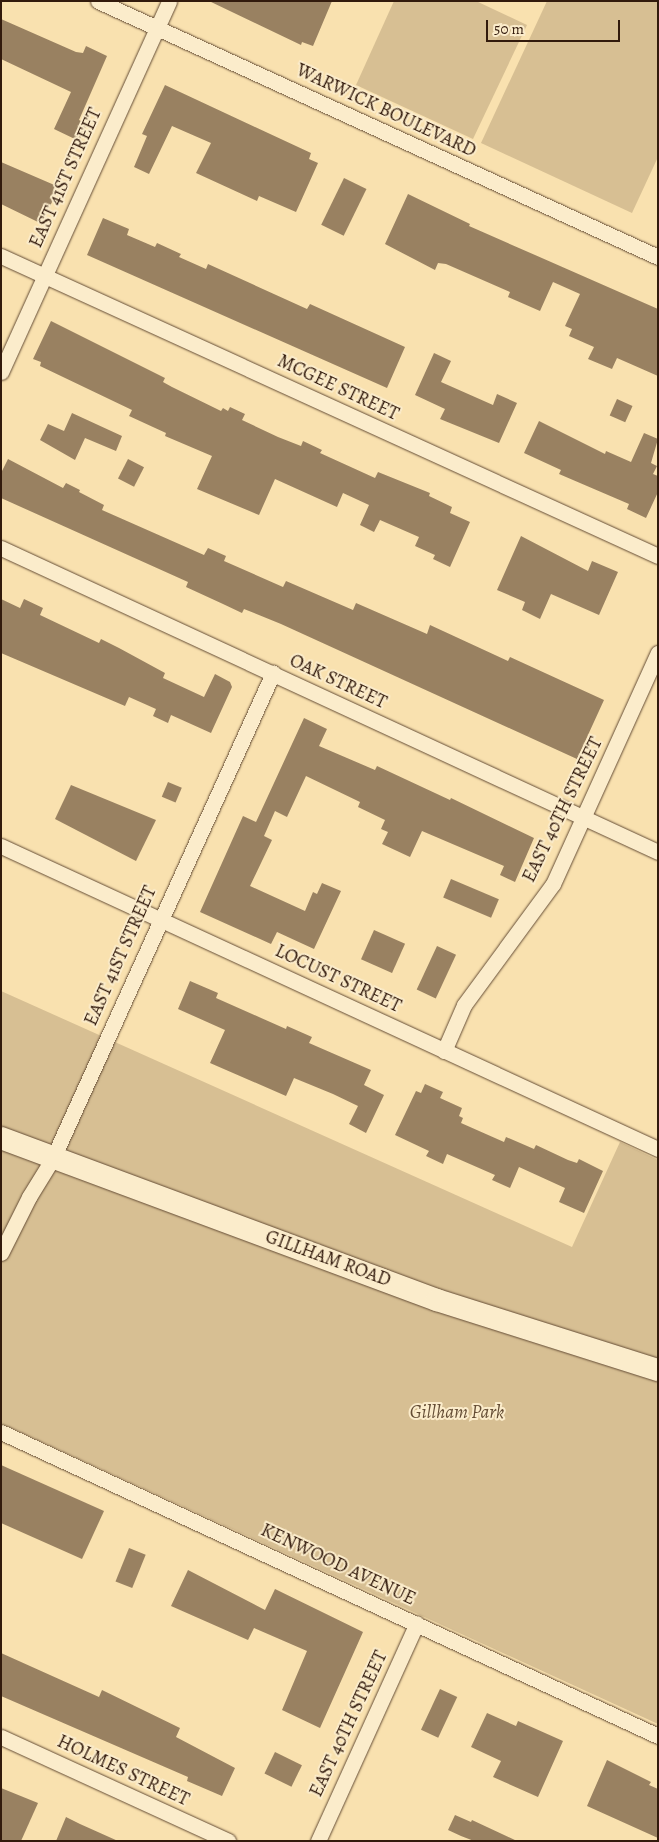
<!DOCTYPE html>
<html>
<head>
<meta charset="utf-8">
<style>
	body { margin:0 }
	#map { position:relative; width:659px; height:1842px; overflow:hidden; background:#f9e1af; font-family:Alegreya,serif }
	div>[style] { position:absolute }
	.green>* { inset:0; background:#d7bf93 }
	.building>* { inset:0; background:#998161; transform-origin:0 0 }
	.roads { filter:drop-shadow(0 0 1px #644c35) drop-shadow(0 0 1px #644c35) }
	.street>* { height:15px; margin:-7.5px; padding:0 7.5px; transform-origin:7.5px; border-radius:7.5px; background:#fbeccb }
	.secondary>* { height:22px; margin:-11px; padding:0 11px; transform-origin:11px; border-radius:11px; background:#fbeccb }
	span { translate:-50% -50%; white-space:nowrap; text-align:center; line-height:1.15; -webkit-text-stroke:4px #fbeccb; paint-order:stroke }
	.street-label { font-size:19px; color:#321a0c }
	.park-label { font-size:19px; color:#644c34; font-style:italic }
	.frame { position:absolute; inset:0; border:2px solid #321a0c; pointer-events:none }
	.scale { position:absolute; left:486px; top:20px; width:134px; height:22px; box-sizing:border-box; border:2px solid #321a0c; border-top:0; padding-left:6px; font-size:15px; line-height:18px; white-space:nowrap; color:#321a0c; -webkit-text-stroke:4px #fbeccb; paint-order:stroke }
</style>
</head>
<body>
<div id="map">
	<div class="green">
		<div style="clip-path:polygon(394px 1px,476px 1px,527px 25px,473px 139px,356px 85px)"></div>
		<div style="clip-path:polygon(547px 1px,658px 1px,658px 157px,632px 213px,481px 143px)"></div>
		<div style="clip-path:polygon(1px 991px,572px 1247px,620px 1142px,658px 1160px,658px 1724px,1px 1423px)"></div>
	</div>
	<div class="building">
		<div style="clip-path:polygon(209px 1px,332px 1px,313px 46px,302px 42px,301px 45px)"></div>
		<div style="clip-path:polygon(1px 19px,76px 52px,83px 53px,86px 46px,107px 56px,79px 120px,87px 124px,79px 141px,54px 129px,71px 92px,1px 59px)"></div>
		<div style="clip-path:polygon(165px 85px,311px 153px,309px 159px,318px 163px,296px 212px,259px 196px,257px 201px,196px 173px,211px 143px,172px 126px,149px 174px,134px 167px,147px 136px,142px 134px)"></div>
		<div style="clip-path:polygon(1px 162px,59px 187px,44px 219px,40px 217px,38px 222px,1px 204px)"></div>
		<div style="left:344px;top:178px;width:25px;height:52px;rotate:26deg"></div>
		<div style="clip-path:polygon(408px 194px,470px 224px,469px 226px,658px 309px,658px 376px,617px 358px,612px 369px,588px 359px,594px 347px,569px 336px,572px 329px,565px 326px,580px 294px,553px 282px,540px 311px,508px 297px,510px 292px,446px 264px,438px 263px,435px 270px,385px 244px)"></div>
		<div style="clip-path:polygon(103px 218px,129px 229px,127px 235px,155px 247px,157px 243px,181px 254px,179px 257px,206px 269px,208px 264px,307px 309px,310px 304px,405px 347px,387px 388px,87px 255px)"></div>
		<div style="clip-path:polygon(51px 321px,165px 378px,163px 382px,172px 387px,221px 411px,223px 408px,228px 411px,230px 407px,245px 414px,242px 420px,278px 437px,301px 446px,303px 441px,322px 450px,320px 453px,375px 478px,378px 472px,430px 493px,429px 496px,452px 507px,450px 513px,470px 522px,450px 567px,433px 559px,435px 555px,415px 546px,419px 537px,380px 520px,374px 532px,360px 525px,369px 505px,343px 493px,337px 507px,275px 479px,259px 515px,197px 489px,212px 456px,165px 436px,166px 433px,129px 416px,132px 410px,40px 366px,41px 362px,33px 359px)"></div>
		<div style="clip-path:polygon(434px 353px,451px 361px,441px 382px,493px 405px,497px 394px,517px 403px,499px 443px,440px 419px,445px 409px,415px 395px)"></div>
		<div style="left:617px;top:399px;width:17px;height:18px;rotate:24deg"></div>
		<div style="clip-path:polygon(72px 413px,122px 436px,116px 451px,85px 438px,75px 460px,40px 440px,48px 424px,64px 431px)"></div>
		<div style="clip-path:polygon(539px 421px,605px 454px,606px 451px,631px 462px,644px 433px,658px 439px,651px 463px,657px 466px,653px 474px,658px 476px,658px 492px,646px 518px,627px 509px,629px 504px,559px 474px,561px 470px,524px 453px)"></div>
		<div style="clip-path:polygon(8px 459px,63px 488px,66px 483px,80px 490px,79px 492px,104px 505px,102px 510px,204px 555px,208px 548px,226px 556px,224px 561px,283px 587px,286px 581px,353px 610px,356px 603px,427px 634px,430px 625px,508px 661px,510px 657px,604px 700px,577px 759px,281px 624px,244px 609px,242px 613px,223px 604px,186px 587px,188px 582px,1px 498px,1px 473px)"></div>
		<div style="left:128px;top:459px;width:18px;height:22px;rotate:27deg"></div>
		<div style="clip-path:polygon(521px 536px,588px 571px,592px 561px,618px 572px,599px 615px,551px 594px,540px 619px,522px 610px,525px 602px,497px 590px)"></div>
		<div style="clip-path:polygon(1px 599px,20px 608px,24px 599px,43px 608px,40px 615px,99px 643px,101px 639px,119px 648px,165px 673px,163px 678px,204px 697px,215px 674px,230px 682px,232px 687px,211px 733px,171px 715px,168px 723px,153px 716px,156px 709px,129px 697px,125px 706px,1px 653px)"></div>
		<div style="clip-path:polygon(304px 718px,327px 729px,319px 746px,375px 770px,377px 766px,450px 800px,451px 798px,534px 838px,515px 882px,500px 875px,504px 866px,422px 831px,410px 857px,382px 844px,388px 832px,381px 829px,385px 820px,358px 807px,360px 802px,306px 776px,287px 817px,275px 811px,264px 836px,272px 840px,250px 886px,305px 911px,313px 892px,317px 894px,322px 883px,341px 891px,314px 949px,277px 932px,271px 944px,200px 912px,243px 816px,256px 822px)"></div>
		<div style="left:168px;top:782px;width:15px;height:16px;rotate:23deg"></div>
		<div style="clip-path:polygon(71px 785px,156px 820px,136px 861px,55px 819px)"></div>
		<div style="left:451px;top:879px;width:52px;height:20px;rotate:23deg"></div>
		<div style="left:374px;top:930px;width:34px;height:32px;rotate:24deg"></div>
		<div style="left:437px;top:946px;width:21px;height:48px;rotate:25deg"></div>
		<div style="clip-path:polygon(190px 981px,218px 993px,216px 998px,286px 1029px,287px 1026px,312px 1037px,309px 1043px,371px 1070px,364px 1085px,384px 1095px,366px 1133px,349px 1124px,358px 1106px,333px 1094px,294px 1078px,286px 1096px,210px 1063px,225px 1030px,178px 1009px)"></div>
		<div style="clip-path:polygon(425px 1084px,443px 1092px,440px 1098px,462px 1108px,459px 1116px,463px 1118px,461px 1123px,504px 1142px,506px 1137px,534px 1149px,536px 1145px,568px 1160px,577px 1163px,579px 1159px,603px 1171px,584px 1213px,559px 1202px,565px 1188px,519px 1167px,510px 1188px,492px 1180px,495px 1175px,447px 1154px,443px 1164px,426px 1156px,429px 1151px,395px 1135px,416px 1091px,421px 1093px)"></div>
		<div style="clip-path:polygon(1px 1465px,104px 1511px,82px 1559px,1px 1523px)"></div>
		<div style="left:129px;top:1548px;width:18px;height:36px;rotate:22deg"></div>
		<div style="clip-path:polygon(188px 1570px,265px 1610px,275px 1589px,363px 1632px,320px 1728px,282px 1710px,307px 1651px,254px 1628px,248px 1640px,171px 1606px)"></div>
		<div style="clip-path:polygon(1px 1653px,99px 1697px,102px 1690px,180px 1728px,176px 1737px,235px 1768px,222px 1796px,187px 1781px,188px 1777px,1px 1696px)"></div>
		<div style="left:440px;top:1689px;width:19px;height:45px;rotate:25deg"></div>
		<div style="clip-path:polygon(487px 1713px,516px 1726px,518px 1721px,563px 1741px,538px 1797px,493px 1777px,501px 1761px,471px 1747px)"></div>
		<div style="left:275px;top:1752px;width:30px;height:24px;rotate:26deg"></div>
		<div style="clip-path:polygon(607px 1760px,651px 1782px,649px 1785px,658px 1789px,658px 1838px,587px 1806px)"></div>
		<div style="clip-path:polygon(1px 1788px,38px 1803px,21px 1841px,1px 1841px)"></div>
		<div style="clip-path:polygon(455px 1815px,471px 1822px,472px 1820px,517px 1841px,474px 1841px,461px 1836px,448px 1830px)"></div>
		<div style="clip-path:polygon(66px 1817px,80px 1824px,118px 1841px,56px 1841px)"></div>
	</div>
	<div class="roads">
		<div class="street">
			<div style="left:98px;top:1px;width:616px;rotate:24.57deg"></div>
			<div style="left:1px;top:256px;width:722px;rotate:24.54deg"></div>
			<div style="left:1px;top:372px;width:407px;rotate:-65.6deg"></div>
			<div style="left:1px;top:548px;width:724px;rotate:24.83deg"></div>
			<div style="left:1px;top:846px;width:724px;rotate:24.76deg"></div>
			<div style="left:444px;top:1051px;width:50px;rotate:-66.5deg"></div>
			<div style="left:464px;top:1005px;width:150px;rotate:-53.7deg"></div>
			<div style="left:553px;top:884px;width:254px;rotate:-65.6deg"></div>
			<div style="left:1px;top:1253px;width:63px;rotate:-63.4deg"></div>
			<div style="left:29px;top:1197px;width:46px;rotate:-58.4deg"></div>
			<div style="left:53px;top:1158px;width:533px;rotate:-65.6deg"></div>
			<div style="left:1px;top:1432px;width:724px;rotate:24.83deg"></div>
			<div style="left:1px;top:1737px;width:250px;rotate:24.6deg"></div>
			<div style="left:318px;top:1841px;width:239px;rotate:-65.6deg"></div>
		</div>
		<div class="secondary">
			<div style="left:1px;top:1138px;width:465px;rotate:20.4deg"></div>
			<div style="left:437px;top:1300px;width:232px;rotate:17.6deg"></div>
		</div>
	</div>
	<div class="street-label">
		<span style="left:386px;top:111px;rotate:25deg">WARWICK BOULEVARD</span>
		<span style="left:66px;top:178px;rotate:-66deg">EAST 41ST STREET</span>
		<span style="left:338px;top:388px;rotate:25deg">MCGEE STREET</span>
		<span style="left:338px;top:682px;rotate:25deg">OAK STREET</span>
		<span style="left:563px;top:810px;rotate:-64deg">EAST 40TH STREET</span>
		<span style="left:121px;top:956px;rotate:-66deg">EAST 41ST STREET</span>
		<span style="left:338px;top:979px;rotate:25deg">LOCUST STREET</span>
		<span style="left:328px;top:1259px;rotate:20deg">GILLHAM ROAD</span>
		<span style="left:338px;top:1565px;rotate:25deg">KENWOOD AVENUE</span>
		<span style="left:349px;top:1724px;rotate:-65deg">EAST 40TH STREET</span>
		<span style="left:123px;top:1771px;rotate:25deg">HOLMES STREET</span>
	</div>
	<div class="park-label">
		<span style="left:457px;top:1413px">Gillham Park</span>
	</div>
	<div class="frame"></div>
	<div class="scale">50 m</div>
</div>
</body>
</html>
